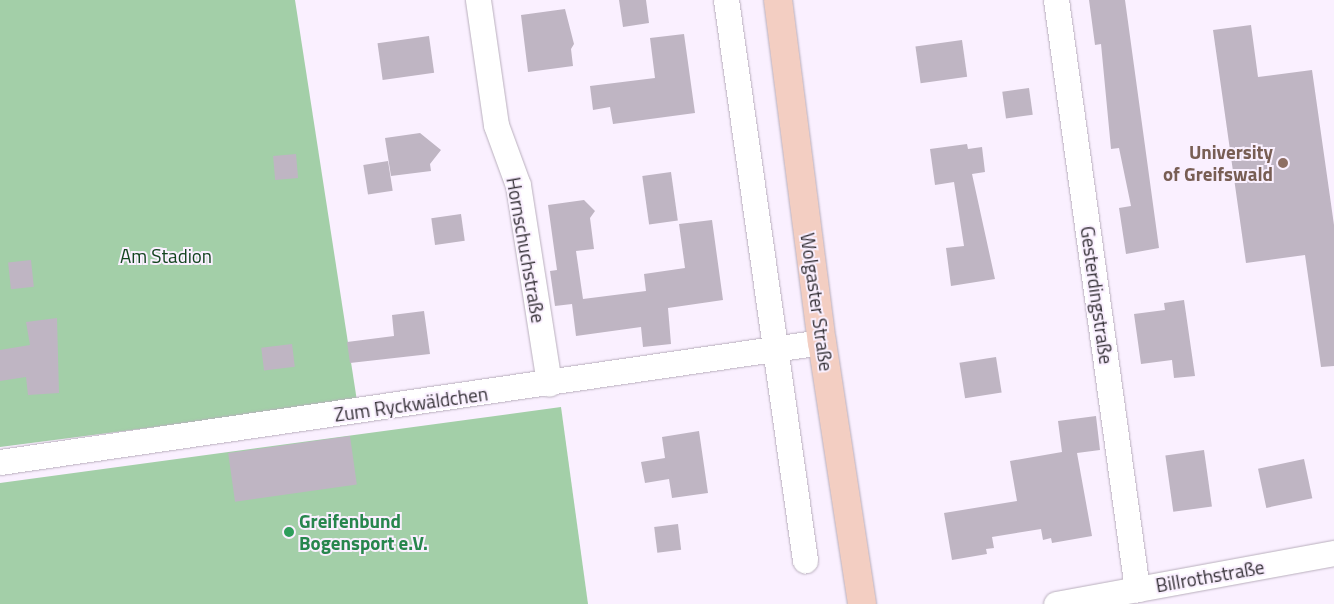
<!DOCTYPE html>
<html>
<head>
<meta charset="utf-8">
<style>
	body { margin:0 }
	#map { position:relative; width:1334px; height:604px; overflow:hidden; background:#faf0ff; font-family:"Titillium Web",sans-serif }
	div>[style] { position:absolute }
	.green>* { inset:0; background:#a3cfa8 }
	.building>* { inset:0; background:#bfb5c3; transform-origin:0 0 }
	.roads { filter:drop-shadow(0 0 1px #b9afbd) drop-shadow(0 0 1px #b9afbd) }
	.minor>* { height:25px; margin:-12.5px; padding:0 12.5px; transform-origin:12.5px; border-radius:12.5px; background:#fff }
	.secondary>* { height:28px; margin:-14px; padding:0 14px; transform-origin:14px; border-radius:14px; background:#f3cec2 }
	.dots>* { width:14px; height:14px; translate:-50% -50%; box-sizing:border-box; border:2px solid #faf0ff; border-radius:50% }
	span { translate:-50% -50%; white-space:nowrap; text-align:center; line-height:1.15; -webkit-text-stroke:4px #faf0ff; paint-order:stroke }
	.education-label { font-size:19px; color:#785e54; font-weight:700 }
	.right { translate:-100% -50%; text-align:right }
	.street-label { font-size:19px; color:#343036 }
	.park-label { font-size:19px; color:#12431e }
	.leisure-label { font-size:19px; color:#27864d; font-weight:700 }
	.left { translate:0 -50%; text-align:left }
</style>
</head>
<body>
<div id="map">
	<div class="green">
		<div style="clip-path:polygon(0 0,295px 0,357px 401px,0 447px)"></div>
		<div style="clip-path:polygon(561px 407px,588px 604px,0 604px,0 483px)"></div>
	</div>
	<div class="building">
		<div style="clip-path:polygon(619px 0,646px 0,649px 23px,623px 27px)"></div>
		<div style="clip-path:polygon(1089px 0,1125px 0,1159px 248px,1126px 254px,1119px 208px,1131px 206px,1119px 148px,1111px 149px,1101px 44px,1095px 45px)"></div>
		<div style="clip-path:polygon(565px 9px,574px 44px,571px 49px,573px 66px,528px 72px,521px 15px)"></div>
		<div style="clip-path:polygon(1251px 25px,1258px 77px,1312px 70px,1334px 225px,1334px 366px,1321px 367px,1305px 255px,1246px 263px,1213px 30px)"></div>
		<div style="clip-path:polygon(684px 34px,695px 113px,613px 124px,610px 107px,593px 110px,590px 86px,655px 78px,650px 38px)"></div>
		<div style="left:429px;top:36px;width:37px;height:52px;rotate:82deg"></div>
		<div style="left:962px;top:40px;width:37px;height:47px;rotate:82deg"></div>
		<div style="left:1029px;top:88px;width:27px;height:27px;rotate:82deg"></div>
		<div style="clip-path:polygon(420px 133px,441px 150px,430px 164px,431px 171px,391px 176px,385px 138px)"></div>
		<div style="clip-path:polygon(967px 144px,968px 149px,982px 147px,985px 172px,972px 174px,995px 279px,951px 286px,946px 248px,964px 246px,954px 182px,935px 185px,930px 149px)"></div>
		<div style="left:296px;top:154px;width:24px;height:23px;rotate:85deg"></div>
		<div style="left:388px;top:161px;width:30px;height:25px;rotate:81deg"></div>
		<div style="left:671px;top:172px;width:49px;height:29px;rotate:82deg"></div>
		<div style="clip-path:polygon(584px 200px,595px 211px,590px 218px,594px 249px,576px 251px,583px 299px,646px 291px,644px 274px,685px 268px,679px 224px,712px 220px,723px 300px,668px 308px,671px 344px,643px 347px,641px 327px,576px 336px,572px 304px,555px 306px,550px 271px,557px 270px,548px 205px)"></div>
		<div style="left:461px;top:214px;width:27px;height:30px;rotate:82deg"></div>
		<div style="left:31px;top:260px;width:27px;height:23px;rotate:84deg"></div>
		<div style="clip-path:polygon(1184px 300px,1195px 376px,1174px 378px,1172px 360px,1141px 364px,1134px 314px,1165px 310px,1164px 303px)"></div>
		<div style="clip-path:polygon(424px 311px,430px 354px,350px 363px,347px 342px,394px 336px,392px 315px)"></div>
		<div style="clip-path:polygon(57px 318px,59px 393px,28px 395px,26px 377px,0 381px,0 350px,30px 345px,26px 322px)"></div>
		<div style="left:292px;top:344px;width:23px;height:31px;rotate:83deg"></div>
		<div style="left:996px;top:357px;width:36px;height:37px;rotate:81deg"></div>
		<div style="clip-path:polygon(1096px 416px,1100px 450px,1077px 453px,1092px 536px,1052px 543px,1051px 538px,1043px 540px,1041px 529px,992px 537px,994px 548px,986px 549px,987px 554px,952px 560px,944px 513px,1017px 501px,1010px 461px,1062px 452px,1058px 421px)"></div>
		<div style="clip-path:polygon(699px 431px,708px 493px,672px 498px,669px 479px,645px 483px,641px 462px,665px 458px,662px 437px)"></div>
		<div style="left:350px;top:436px;width:49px;height:123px;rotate:82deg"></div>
		<div style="left:1204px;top:450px;width:57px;height:39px;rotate:82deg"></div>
		<div style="left:1304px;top:459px;width:40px;height:47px;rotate:78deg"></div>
		<div style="left:678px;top:524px;width:26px;height:24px;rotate:83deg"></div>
	</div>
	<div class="roads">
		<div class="minor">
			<div style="left:478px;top:0;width:126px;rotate:81.8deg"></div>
			<div style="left:496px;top:125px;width:64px;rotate:69.9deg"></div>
			<div style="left:518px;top:185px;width:201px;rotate:81.1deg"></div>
			<div style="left:726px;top:0;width:566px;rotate:81.97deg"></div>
			<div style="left:1056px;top:0;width:595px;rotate:82.17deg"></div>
			<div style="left:0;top:462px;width:831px;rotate:-8.31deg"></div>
			<div style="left:1056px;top:604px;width:283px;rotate:-10.4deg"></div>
		</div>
		<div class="secondary">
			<div style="left:778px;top:0;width:345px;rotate:82.7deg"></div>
			<div style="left:822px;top:342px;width:265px;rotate:81.3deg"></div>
		</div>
	</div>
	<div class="dots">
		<div style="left:1283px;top:163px;background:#8d6e63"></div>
		<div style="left:289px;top:532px;background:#2e9e5b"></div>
	</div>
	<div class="education-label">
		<span class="right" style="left:1273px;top:163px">University<br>of Greifswald</span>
	</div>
	<div class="street-label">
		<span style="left:526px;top:250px;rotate:80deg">Hornschuchstraße</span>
		<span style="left:1097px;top:295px;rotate:82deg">Gesterdingstraße</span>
		<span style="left:817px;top:302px;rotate:82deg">Wolgaster Straße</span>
		<span style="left:411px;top:404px;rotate:-8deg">Zum Ryckwäldchen</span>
		<span style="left:1210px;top:576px;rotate:-10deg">Billrothstraße</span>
	</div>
	<div class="park-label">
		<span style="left:166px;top:256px">Am Stadion</span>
	</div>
	<div class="leisure-label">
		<span class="left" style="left:299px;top:532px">Greifenbund<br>Bogensport e.V.</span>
	</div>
</div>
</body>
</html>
